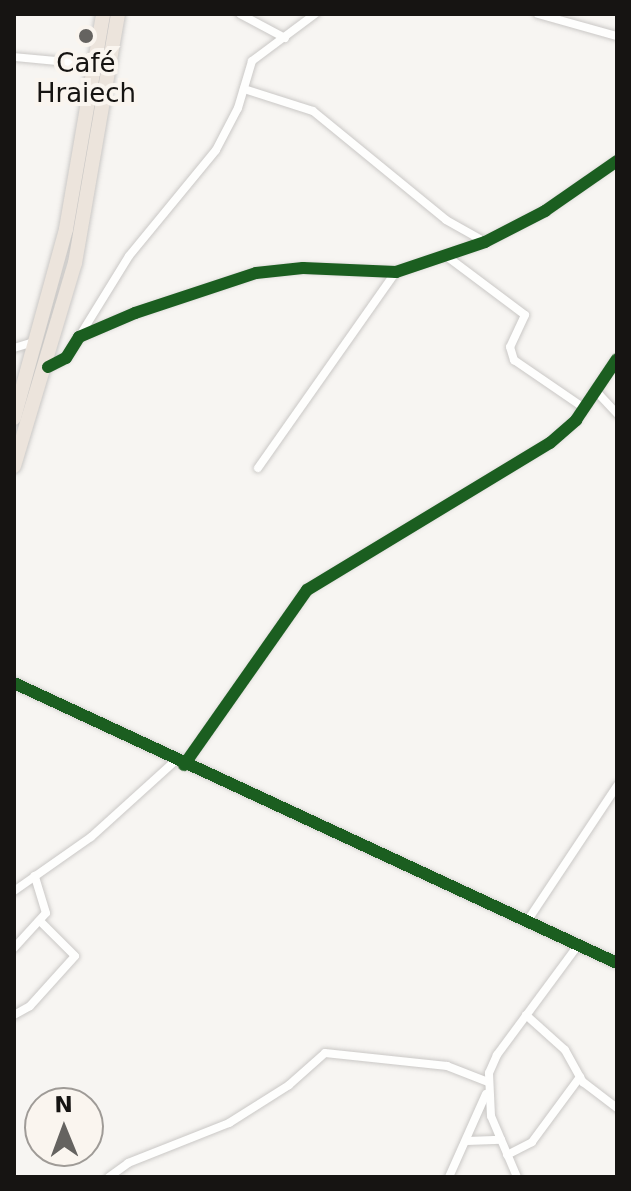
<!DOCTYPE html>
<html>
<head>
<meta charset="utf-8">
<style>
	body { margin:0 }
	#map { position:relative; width:631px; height:1191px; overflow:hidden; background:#f7f5f2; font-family:"DejaVu Sans",sans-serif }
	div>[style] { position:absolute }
	.roads { filter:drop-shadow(0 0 2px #cac8c6) drop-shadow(0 0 2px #cac8c6) }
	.minor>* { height:8px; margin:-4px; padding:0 4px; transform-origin:4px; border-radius:4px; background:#fefefd }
	.tertiary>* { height:10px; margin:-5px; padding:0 5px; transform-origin:5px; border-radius:5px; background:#fefefd }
	.trunk>* { height:14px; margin:-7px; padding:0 7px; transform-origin:7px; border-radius:7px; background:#ece4dc }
	.cycleway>* { height:12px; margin:-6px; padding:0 6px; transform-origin:6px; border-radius:6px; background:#1b5e20 }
	.dots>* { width:22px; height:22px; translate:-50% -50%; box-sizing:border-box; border:4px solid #faf5ef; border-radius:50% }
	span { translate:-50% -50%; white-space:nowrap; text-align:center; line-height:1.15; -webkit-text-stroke:8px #faf5ef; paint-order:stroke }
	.poi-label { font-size:26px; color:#161412 }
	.frame { position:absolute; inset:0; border:16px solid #161412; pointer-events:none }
	.north { position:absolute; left:24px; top:1087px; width:80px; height:80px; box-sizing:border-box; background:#faf5ef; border:2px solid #9f9b97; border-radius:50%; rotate:359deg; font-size:22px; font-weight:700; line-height:32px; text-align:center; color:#161412 }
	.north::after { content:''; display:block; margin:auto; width:28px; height:36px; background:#656360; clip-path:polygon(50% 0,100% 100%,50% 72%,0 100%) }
</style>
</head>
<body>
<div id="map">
	<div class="roads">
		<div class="minor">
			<div style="left:240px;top:14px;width:51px;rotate:28.1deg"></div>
			<div style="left:538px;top:14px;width:82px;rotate:15.6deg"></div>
			<div style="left:14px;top:57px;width:84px;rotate:5.4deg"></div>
			<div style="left:244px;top:89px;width:72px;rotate:17.7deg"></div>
			<div style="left:313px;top:111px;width:172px;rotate:39.3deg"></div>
			<div style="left:446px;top:220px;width:45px;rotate:29.4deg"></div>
			<div style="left:445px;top:255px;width:100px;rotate:36.9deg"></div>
			<div style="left:525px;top:315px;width:35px;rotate:115deg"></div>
			<div style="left:510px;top:347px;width:14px;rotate:73deg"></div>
			<div style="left:514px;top:360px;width:85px;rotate:34.4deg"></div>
			<div style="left:79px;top:337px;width:95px;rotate:-58.3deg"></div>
			<div style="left:129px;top:256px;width:137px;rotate:-50.6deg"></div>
			<div style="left:216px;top:150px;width:47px;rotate:-62.4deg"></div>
			<div style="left:238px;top:108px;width:49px;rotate:-73.4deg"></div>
			<div style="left:252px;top:61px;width:79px;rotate:-36.7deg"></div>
			<div style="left:14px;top:348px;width:24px;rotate:-17deg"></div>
			<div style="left:48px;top:367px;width:20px;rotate:-27deg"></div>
			<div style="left:66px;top:358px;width:25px;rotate:-58deg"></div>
			<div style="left:79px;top:337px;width:61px;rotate:-23.2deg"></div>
			<div style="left:135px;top:313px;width:127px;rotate:-18.3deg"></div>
			<div style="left:256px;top:273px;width:47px;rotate:-6.1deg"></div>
			<div style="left:303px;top:268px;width:93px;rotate:2.5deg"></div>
			<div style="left:396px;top:272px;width:94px;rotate:-18.6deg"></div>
			<div style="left:485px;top:242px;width:68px;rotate:-27.3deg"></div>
			<div style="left:545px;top:211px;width:88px;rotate:-34.8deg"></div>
			<div style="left:595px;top:390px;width:33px;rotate:47deg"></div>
			<div style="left:258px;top:468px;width:240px;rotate:-54.9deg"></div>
			<div style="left:184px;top:765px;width:214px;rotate:-54.9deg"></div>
			<div style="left:307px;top:590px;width:284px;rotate:-31.2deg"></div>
			<div style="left:550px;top:443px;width:35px;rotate:-41deg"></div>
			<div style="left:576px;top:420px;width:73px;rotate:-56.1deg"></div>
			<div style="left:14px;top:891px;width:94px;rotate:-35deg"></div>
			<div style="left:91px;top:837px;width:113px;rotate:-42.1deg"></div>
			<div style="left:528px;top:920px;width:161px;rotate:-56.4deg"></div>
			<div style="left:14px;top:948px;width:47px;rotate:-47.6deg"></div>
			<div style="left:46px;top:913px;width:39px;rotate:-107deg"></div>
			<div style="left:14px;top:1015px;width:18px;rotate:-29deg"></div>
			<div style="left:30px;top:1006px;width:67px;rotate:-48deg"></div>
			<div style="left:75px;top:956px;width:48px;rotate:-135deg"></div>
			<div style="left:526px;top:1015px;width:52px;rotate:41.9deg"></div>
			<div style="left:565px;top:1050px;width:37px;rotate:61deg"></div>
			<div style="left:583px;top:1082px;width:43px;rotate:37.4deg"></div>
			<div style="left:467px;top:1141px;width:34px;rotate:-2deg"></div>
			<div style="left:507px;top:1155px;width:28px;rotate:-27deg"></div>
			<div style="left:532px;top:1142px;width:81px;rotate:-53.6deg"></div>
			<div style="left:109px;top:1177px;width:24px;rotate:-36deg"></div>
			<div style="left:128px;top:1163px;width:109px;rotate:-21.6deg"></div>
			<div style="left:229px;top:1123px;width:71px;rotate:-32.3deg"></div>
			<div style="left:289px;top:1085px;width:48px;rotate:-41.6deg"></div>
			<div style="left:325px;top:1053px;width:123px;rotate:6.1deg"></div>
			<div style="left:447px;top:1066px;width:44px;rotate:21.3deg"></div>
			<div style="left:449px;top:1177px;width:91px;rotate:-66deg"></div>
			<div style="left:517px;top:1177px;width:66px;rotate:-113.1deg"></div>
			<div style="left:491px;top:1116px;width:43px;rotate:-92.7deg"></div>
			<div style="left:489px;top:1073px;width:20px;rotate:-66deg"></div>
			<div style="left:497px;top:1055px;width:137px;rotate:-53.6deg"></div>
		</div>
		<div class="tertiary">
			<div style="left:14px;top:683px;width:665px;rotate:24.91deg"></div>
		</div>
		<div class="trunk">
			<div style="left:14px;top:418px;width:196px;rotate:-74.6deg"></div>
			<div style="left:66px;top:229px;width:218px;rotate:-80.2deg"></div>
			<div style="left:14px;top:466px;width:212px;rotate:-73.3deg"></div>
			<div style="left:75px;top:263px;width:253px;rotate:-80.2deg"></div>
		</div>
	</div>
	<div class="cycleway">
		<div style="left:48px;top:367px;width:20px;rotate:-27deg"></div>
		<div style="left:66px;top:358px;width:25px;rotate:-58deg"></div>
		<div style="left:79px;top:337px;width:61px;rotate:-23.2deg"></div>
		<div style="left:135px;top:313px;width:127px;rotate:-18.3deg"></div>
		<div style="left:256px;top:273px;width:47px;rotate:-6.1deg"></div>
		<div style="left:303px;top:268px;width:93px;rotate:2.5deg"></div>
		<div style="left:396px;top:272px;width:94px;rotate:-18.6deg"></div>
		<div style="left:485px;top:242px;width:68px;rotate:-27.3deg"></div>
		<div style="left:545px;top:211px;width:88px;rotate:-34.8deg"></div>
		<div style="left:14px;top:683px;width:665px;rotate:24.91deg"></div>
		<div style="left:184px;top:765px;width:214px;rotate:-54.9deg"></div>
		<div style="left:307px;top:590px;width:284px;rotate:-31.2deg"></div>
		<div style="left:550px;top:443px;width:35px;rotate:-41deg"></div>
		<div style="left:576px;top:420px;width:73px;rotate:-56.1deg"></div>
	</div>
	<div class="dots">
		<div style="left:86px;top:36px;background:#656360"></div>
	</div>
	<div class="poi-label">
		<span style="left:86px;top:79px">Café<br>Hraiech</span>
	</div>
	<div class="frame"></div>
	<div class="north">N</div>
</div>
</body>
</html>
